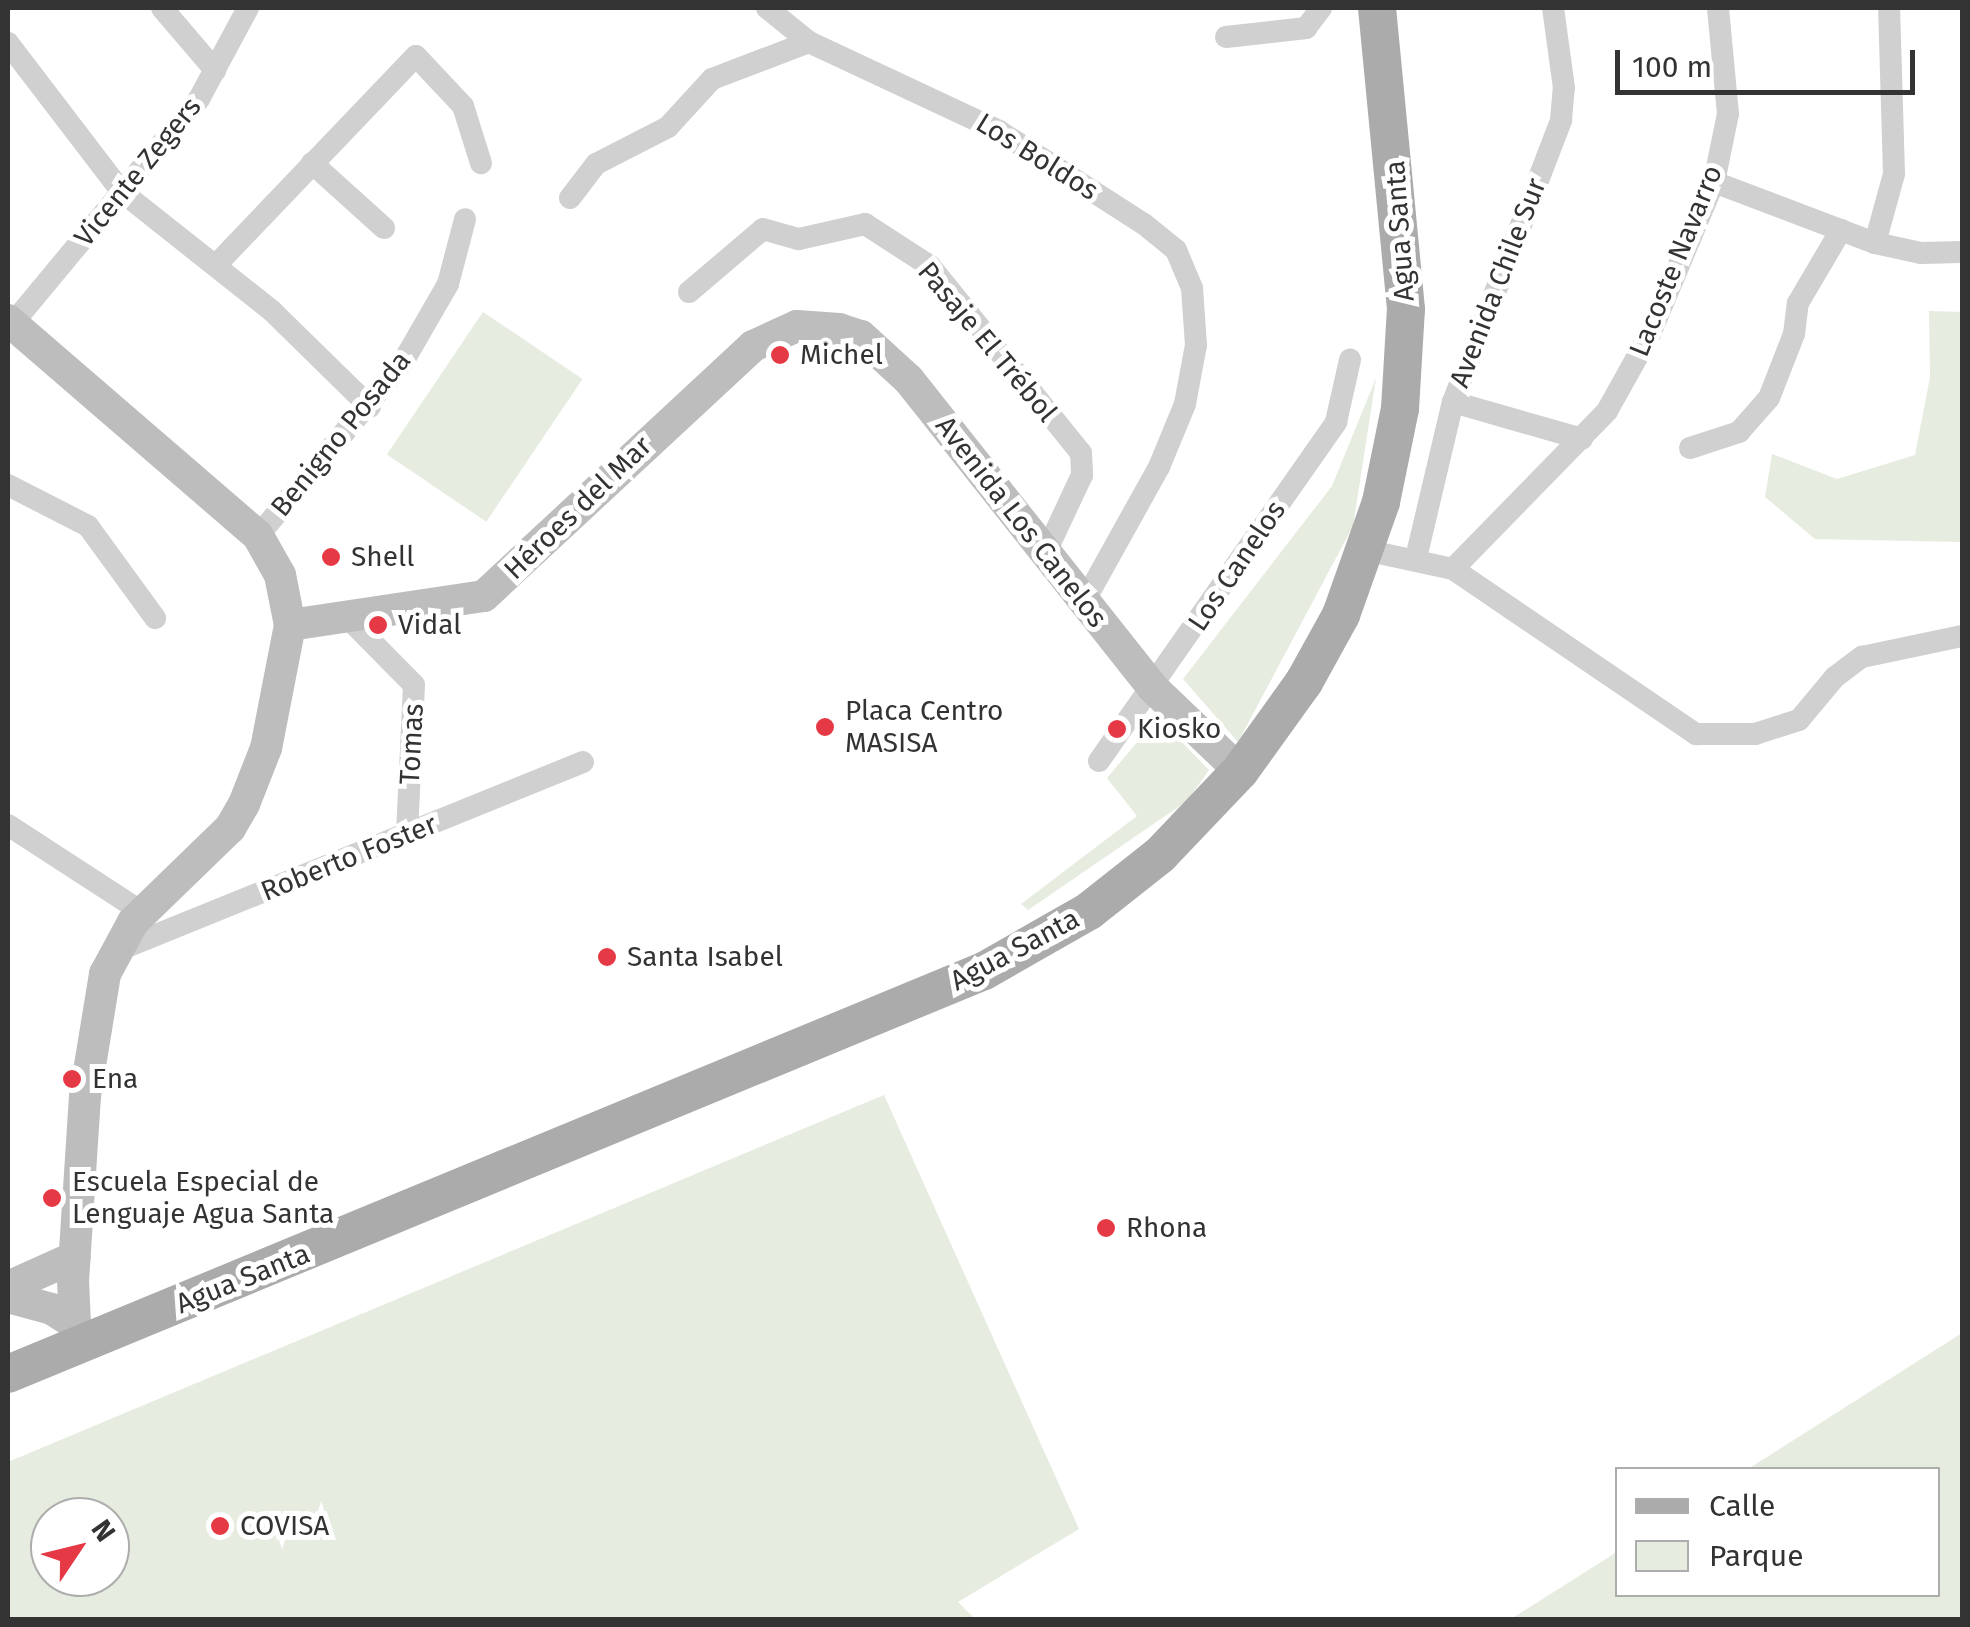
<!DOCTYPE html>
<html>
<head>
<meta charset="utf-8">
<style>
	body { margin:0 }
	#map { position:relative; width:1970px; height:1627px; overflow:hidden; background:#fff; font-family:"Fira Sans",sans-serif }
	div>[style] { position:absolute }
	.green>* { inset:0; background:#e6ecdf; transform-origin:0 0 }
	.street>* { height:22px; margin:-11px; padding:0 11px; transform-origin:11px; border-radius:11px; background:#d0d0d0 }
	.secondary>* { height:32px; margin:-16px; padding:0 16px; transform-origin:16px; border-radius:16px; background:#bdbdbd }
	.primary>* { height:38px; margin:-19px; padding:0 19px; transform-origin:19px; border-radius:19px; background:#ababab }
	.dots>* { width:28px; height:28px; translate:-50% -50%; box-sizing:border-box; border:5px solid #fff; border-radius:50% }
	span { translate:-50% -50%; white-space:nowrap; text-align:center; line-height:1.15; -webkit-text-stroke:10px #fff; paint-order:stroke }
	.street-label { font-size:28px; color:#333 }
	.poi-label { font-size:28px; color:#333 }
	.left { translate:0 -50%; text-align:left }
	.frame { position:absolute; inset:0; border:10px solid #333; pointer-events:none }
	.legend { position:absolute; left:1615px; top:1467px; width:325px; height:130px; box-sizing:border-box; background:#fff; border:2px solid #adadad; margin:0; padding:12px 18px; list-style:none; font-size:30px; color:#333 }
	.legend li { display:flex; align-items:center; gap:20px; height:50px }
	.legend b { width:50px; border:2px solid #adadad }
	.north { position:absolute; left:30px; top:1497px; width:100px; height:100px; box-sizing:border-box; background:#fff; border:2px solid #adadad; border-radius:50%; rotate:55deg; font-size:28px; font-weight:700; line-height:40px; text-align:center; color:#333 }
	.north::after { content:''; display:block; margin:auto; width:35px; height:45px; background:#e63946; clip-path:polygon(50% 0,100% 100%,50% 72%,0 100%) }
	.scale { position:absolute; left:1615px; top:50px; width:300px; height:45px; box-sizing:border-box; border:5px solid #333; border-top:0; padding-left:12px; font-size:30px; line-height:35px; white-space:nowrap; color:#333; -webkit-text-stroke:8px #fff; paint-order:stroke }
</style>
</head>
<body>
<div id="map">
	<div class="green">
		<div style="clip-path:polygon(1929px 311px,1962px 312px,1962px 542px,1815px 539px,1765px 497px,1772px 454px,1837px 479px,1915px 455px,1930px 377px)"></div>
		<div style="left:483px;top:312px;width:120px;height:172px;rotate:34deg"></div>
		<div style="clip-path:polygon(1376px 378px,1353px 526px,1238px 742px,1183px 679px,1332px 486px)"></div>
		<div style="clip-path:polygon(1170px 730px,1209px 770px,1187px 801px,1028px 910px,1021px 904px,1137px 816px,1107px 778px,1144px 734px)"></div>
		<div style="clip-path:polygon(evenodd,884px 1095px,1079px 1529px,958px 1602px,975px 1619px,8px 1619px,8px 1462px,884px 1095px,50px 1517px,110px 1517px,110px 1577px,50px 1577px,50px 1517px)"></div>
		<div style="clip-path:polygon(1962px 1333px,1962px 1619px,1511px 1619px,1617px 1552px,1618px 1594px,1938px 1594px,1938px 1470px,1748px 1469px)"></div>
	</div>
	<div class="street">
		<div style="left:162px;top:8px;width:82px;rotate:49.5deg"></div>
		<div style="left:767px;top:8px;width:54px;rotate:39deg"></div>
		<div style="left:1226px;top:37px;width:81px;rotate:-6.4deg"></div>
		<div style="left:1306px;top:28px;width:25px;rotate:-53deg"></div>
		<div style="left:8px;top:43px;width:188px;rotate:52.6deg"></div>
		<div style="left:122px;top:192px;width:191px;rotate:38.4deg"></div>
		<div style="left:272px;top:311px;width:137px;rotate:44.4deg"></div>
		<div style="left:312px;top:163px;width:97px;rotate:42.1deg"></div>
		<div style="left:1714px;top:182px;width:172px;rotate:20.8deg"></div>
		<div style="left:1875px;top:243px;width:47px;rotate:12.3deg"></div>
		<div style="left:1921px;top:253px;width:41px;rotate:-1.4deg"></div>
		<div style="left:570px;top:198px;width:43px;rotate:-52.6deg"></div>
		<div style="left:596px;top:164px;width:81px;rotate:-27.2deg"></div>
		<div style="left:668px;top:127px;width:65px;rotate:-47.5deg"></div>
		<div style="left:712px;top:79px;width:104px;rotate:-20.9deg"></div>
		<div style="left:809px;top:42px;width:210px;rotate:25.1deg"></div>
		<div style="left:999px;top:131px;width:172px;rotate:32.7deg"></div>
		<div style="left:1144px;top:224px;width:41px;rotate:39.1deg"></div>
		<div style="left:1176px;top:250px;width:41px;rotate:67.2deg"></div>
		<div style="left:1192px;top:288px;width:57px;rotate:86deg"></div>
		<div style="left:1196px;top:345px;width:60px;rotate:100.6deg"></div>
		<div style="left:1185px;top:404px;width:68px;rotate:112.4deg"></div>
		<div style="left:1159px;top:467px;width:154px;rotate:119.1deg"></div>
		<div style="left:1875px;top:243px;width:72px;rotate:-74.6deg"></div>
		<div style="left:1894px;top:174px;width:166px;rotate:-91.7deg"></div>
		<div style="left:216px;top:265px;width:289px;rotate:-46.3deg"></div>
		<div style="left:416px;top:56px;width:69px;rotate:46.8deg"></div>
		<div style="left:463px;top:106px;width:60px;rotate:72.5deg"></div>
		<div style="left:689px;top:292px;width:97px;rotate:-40.4deg"></div>
		<div style="left:763px;top:229px;width:37px;rotate:16deg"></div>
		<div style="left:799px;top:239px;width:68px;rotate:-12.8deg"></div>
		<div style="left:865px;top:224px;width:77px;rotate:32.9deg"></div>
		<div style="left:930px;top:266px;width:240px;rotate:51.1deg"></div>
		<div style="left:1081px;top:453px;width:22px;rotate:87deg"></div>
		<div style="left:1082px;top:475px;width:87px;rotate:115.1deg"></div>
		<div style="left:8px;top:329px;width:299px;rotate:-50.3deg"></div>
		<div style="left:199px;top:99px;width:103px;rotate:-61.7deg"></div>
		<div style="left:1453px;top:402px;width:134px;rotate:16deg"></div>
		<div style="left:1690px;top:448px;width:52px;rotate:-18.1deg"></div>
		<div style="left:1739px;top:432px;width:45px;rotate:-48.6deg"></div>
		<div style="left:1769px;top:398px;width:69px;rotate:-68.7deg"></div>
		<div style="left:1794px;top:334px;width:31px;rotate:-83deg"></div>
		<div style="left:1798px;top:303px;width:85px;rotate:-59.5deg"></div>
		<div style="left:8px;top:485px;width:90px;rotate:27.1deg"></div>
		<div style="left:88px;top:526px;width:114px;rotate:53.9deg"></div>
		<div style="left:258px;top:536px;width:226px;rotate:-50.2deg"></div>
		<div style="left:403px;top:362px;width:90px;rotate:-60deg"></div>
		<div style="left:448px;top:284px;width:67px;rotate:-75.3deg"></div>
		<div style="left:1365px;top:550px;width:90px;rotate:12.2deg"></div>
		<div style="left:1453px;top:569px;width:294px;rotate:34.2deg"></div>
		<div style="left:1696px;top:734px;width:59px"></div>
		<div style="left:1755px;top:734px;width:46px;rotate:-17.7deg"></div>
		<div style="left:1799px;top:720px;width:56px;rotate:-50.1deg"></div>
		<div style="left:1835px;top:677px;width:34px;rotate:-37deg"></div>
		<div style="left:1862px;top:657px;width:102px;rotate:-11.9deg"></div>
		<div style="left:1416px;top:558px;width:160px;rotate:-76.7deg"></div>
		<div style="left:1453px;top:402px;width:302px;rotate:-69deg"></div>
		<div style="left:1561px;top:120px;width:32px;rotate:-85deg"></div>
		<div style="left:1564px;top:88px;width:81px;rotate:-97.8deg"></div>
		<div style="left:1453px;top:569px;width:221px;rotate:-45.7deg"></div>
		<div style="left:1607px;top:411px;width:88px;rotate:-60.8deg"></div>
		<div style="left:1650px;top:334px;width:165px;rotate:-67.2deg"></div>
		<div style="left:1714px;top:182px;width:69px;rotate:-78.4deg"></div>
		<div style="left:1728px;top:114px;width:106px;rotate:-95.4deg"></div>
		<div style="left:350px;top:620px;width:91px;rotate:45.4deg"></div>
		<div style="left:414px;top:685px;width:150px;rotate:92.7deg"></div>
		<div style="left:1099px;top:761px;width:414px;rotate:-55deg"></div>
		<div style="left:1336px;top:422px;width:64px;rotate:-77.3deg"></div>
		<div style="left:8px;top:825px;width:160px;rotate:33deg"></div>
		<div style="left:114px;top:952px;width:506px;rotate:-22.05deg"></div>
	</div>
	<div class="secondary">
		<div style="left:8px;top:320px;width:330px;rotate:40.8deg"></div>
		<div style="left:258px;top:536px;width:45px;rotate:60.6deg"></div>
		<div style="left:280px;top:575px;width:51px;rotate:78.7deg"></div>
		<div style="left:290px;top:625px;width:125px;rotate:101deg"></div>
		<div style="left:266px;top:748px;width:60px;rotate:111.4deg"></div>
		<div style="left:244px;top:804px;width:28px;rotate:120deg"></div>
		<div style="left:230px;top:828px;width:135px;rotate:135.9deg"></div>
		<div style="left:133px;top:922px;width:59px;rotate:118.3deg"></div>
		<div style="left:105px;top:974px;width:124px;rotate:99.3deg"></div>
		<div style="left:85px;top:1096px;width:184px;rotate:93.7deg"></div>
		<div style="left:73px;top:1280px;width:44px;rotate:87.4deg"></div>
		<div style="left:75px;top:1324px;width:20px;rotate:66deg"></div>
		<div style="left:290px;top:625px;width:196px;rotate:-8.5deg"></div>
		<div style="left:484px;top:596px;width:367px;rotate:-42.9deg"></div>
		<div style="left:753px;top:346px;width:48px;rotate:-24.4deg"></div>
		<div style="left:797px;top:326px;width:42px;rotate:4.1deg"></div>
		<div style="left:839px;top:329px;width:23px;rotate:18deg"></div>
		<div style="left:861px;top:336px;width:65px;rotate:42.5deg"></div>
		<div style="left:909px;top:380px;width:393px;rotate:51.6deg"></div>
		<div style="left:1153px;top:688px;width:120px;rotate:43.7deg"></div>
		<div style="left:8px;top:1287px;width:73px;rotate:-24.1deg"></div>
		<div style="left:8px;top:1297px;width:46px;rotate:15.3deg"></div>
		<div style="left:52px;top:1309px;width:27px;rotate:33deg"></div>
	</div>
	<div class="primary">
		<div style="left:8px;top:1374px;width:1056px;rotate:-22.44deg"></div>
		<div style="left:984px;top:971px;width:121px;rotate:-29.7deg"></div>
		<div style="left:1089px;top:911px;width:90px;rotate:-38.3deg"></div>
		<div style="left:1160px;top:855px;width:116px;rotate:-46.4deg"></div>
		<div style="left:1240px;top:771px;width:110px;rotate:-54.3deg"></div>
		<div style="left:1304px;top:682px;width:77px;rotate:-61.1deg"></div>
		<div style="left:1341px;top:615px;width:120px;rotate:-70.5deg"></div>
		<div style="left:1381px;top:502px;width:95px;rotate:-78.5deg"></div>
		<div style="left:1400px;top:409px;width:100px;rotate:-86.6deg"></div>
		<div style="left:1406px;top:309px;width:302px;rotate:-95.5deg"></div>
	</div>
	<div class="dots">
		<div style="left:780px;top:355px;background:#e63946"></div>
		<div style="left:331px;top:557px;background:#e63946"></div>
		<div style="left:378px;top:625px;background:#e63946"></div>
		<div style="left:825px;top:727px;background:#e63946"></div>
		<div style="left:1117px;top:729px;background:#e63946"></div>
		<div style="left:607px;top:957px;background:#e63946"></div>
		<div style="left:72px;top:1079px;background:#e63946"></div>
		<div style="left:52px;top:1198px;background:#e63946"></div>
		<div style="left:1106px;top:1228px;background:#e63946"></div>
		<div style="left:220px;top:1526px;background:#e63946"></div>
	</div>
	<div class="street-label">
		<span style="left:1037px;top:157px;rotate:32deg">Los Boldos</span>
		<span style="left:138px;top:172px;rotate:-51deg">Vicente Zegers</span>
		<span style="left:1400px;top:231px;rotate:-94deg">Agua Santa</span>
		<span style="left:1676px;top:261px;rotate:-68deg">Lacoste Navarro</span>
		<span style="left:1498px;top:283px;rotate:-69deg">Avenida Chile Sur</span>
		<span style="left:987px;top:342px;rotate:50deg">Pasaje El Trébol</span>
		<span style="left:341px;top:434px;rotate:-51deg">Benigno Posada</span>
		<span style="left:578px;top:508px;rotate:-44deg">Héroes del Mar</span>
		<span style="left:1021px;top:522px;rotate:52deg">Avenida Los Canelos</span>
		<span style="left:1237px;top:566px;rotate:-56deg">Los Canelos</span>
		<span style="left:412px;top:744px;rotate:-87deg">Tomas</span>
		<span style="left:349px;top:858px;rotate:-22deg">Roberto Foster</span>
		<span style="left:1015px;top:950px;rotate:-28deg">Agua Santa</span>
		<span style="left:243px;top:1279px;rotate:-22deg">Agua Santa</span>
	</div>
	<div class="poi-label">
		<span class="left" style="left:800px;top:355px">Michel</span>
		<span class="left" style="left:351px;top:557px">Shell</span>
		<span class="left" style="left:398px;top:625px">Vidal</span>
		<span class="left" style="left:845px;top:727px">Placa Centro<br>MASISA</span>
		<span class="left" style="left:1137px;top:729px">Kiosko</span>
		<span class="left" style="left:627px;top:957px">Santa Isabel</span>
		<span class="left" style="left:92px;top:1079px">Ena</span>
		<span class="left" style="left:72px;top:1198px">Escuela Especial de<br>Lenguaje Agua Santa</span>
		<span class="left" style="left:1126px;top:1228px">Rhona</span>
		<span class="left" style="left:240px;top:1526px">COVISA</span>
	</div>
	<div class="frame"></div>
	<ul class="legend">
	<li><b style="height:12px;background:#ababab"></b>Calle</li>
	<li><b style="height:28px;background:#e6ecdf"></b>Parque</li>
	</ul>
	<div class="north">N</div>
	<div class="scale">100 m</div>
</div>
</body>
</html>
